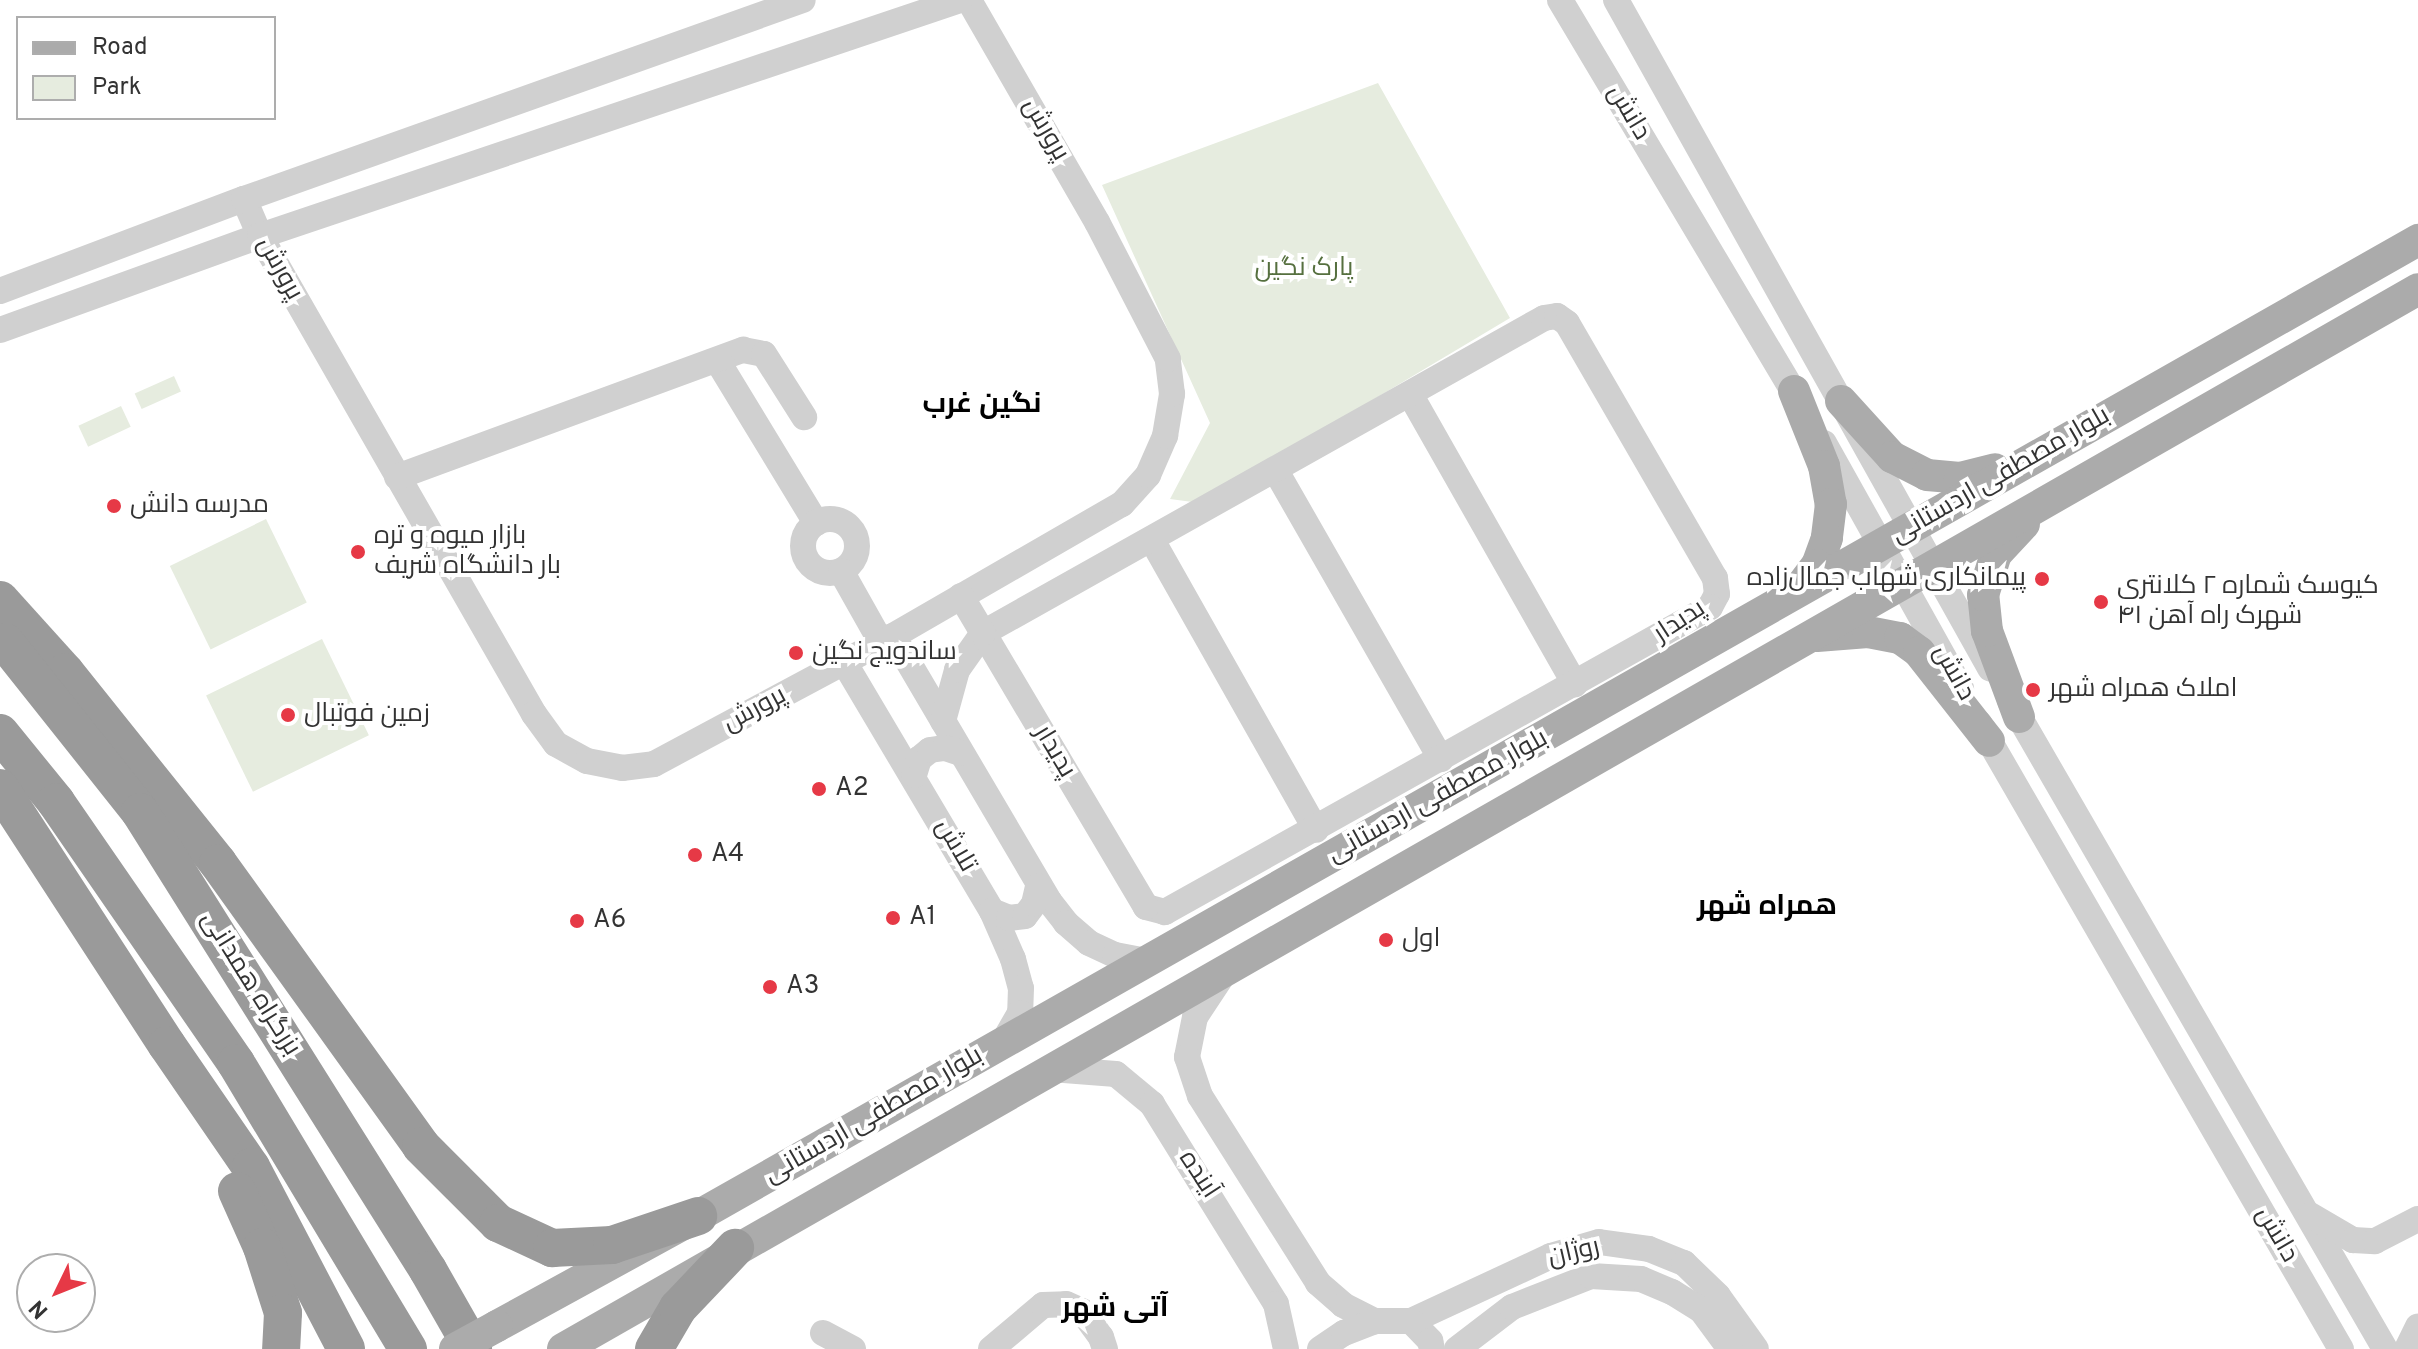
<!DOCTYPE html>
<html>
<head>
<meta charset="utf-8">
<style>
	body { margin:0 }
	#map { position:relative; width:2418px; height:1349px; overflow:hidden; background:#fff; font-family:Overpass,Cairo,sans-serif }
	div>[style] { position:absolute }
	.green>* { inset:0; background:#e6ecdf; transform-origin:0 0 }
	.minor>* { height:26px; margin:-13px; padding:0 13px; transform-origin:13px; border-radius:13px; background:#d0d0d0 }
	.minor>.ring { margin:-13px; padding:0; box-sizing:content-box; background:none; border:26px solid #d0d0d0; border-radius:50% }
	.major>* { height:32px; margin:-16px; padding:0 16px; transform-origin:16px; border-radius:16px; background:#ababab }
	.highway>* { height:38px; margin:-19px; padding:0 19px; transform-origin:19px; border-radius:19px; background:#9a9a9a }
	.major-bridge>* { height:32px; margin:-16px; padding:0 16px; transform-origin:16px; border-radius:16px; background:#ababab }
	.dots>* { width:22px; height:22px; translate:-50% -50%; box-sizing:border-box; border:4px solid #fff; border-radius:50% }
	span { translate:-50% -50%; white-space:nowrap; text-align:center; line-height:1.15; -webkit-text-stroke:8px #fff; paint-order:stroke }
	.street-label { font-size:26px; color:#333 }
	.park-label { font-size:26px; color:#56703f }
	.poi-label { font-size:26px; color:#333 }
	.left { translate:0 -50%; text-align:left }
	.right { translate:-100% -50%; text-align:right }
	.neighbourhood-label { font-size:28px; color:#000; font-weight:700 }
	.legend { position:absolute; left:16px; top:16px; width:260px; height:104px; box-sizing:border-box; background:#fff; border:2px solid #adadad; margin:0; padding:10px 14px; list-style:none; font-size:24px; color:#333 }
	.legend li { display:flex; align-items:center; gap:16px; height:40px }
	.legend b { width:40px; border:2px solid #adadad }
	.north { position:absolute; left:16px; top:1253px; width:80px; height:80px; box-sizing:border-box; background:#fff; border:2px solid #adadad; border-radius:50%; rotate:227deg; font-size:22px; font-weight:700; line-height:32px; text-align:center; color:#333 }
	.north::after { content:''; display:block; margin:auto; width:28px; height:36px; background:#e63946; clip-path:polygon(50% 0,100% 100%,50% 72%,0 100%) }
</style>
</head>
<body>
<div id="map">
	<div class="green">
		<div style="clip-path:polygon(1378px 83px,1510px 318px,1200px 503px,1170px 499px,1210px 423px,1102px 185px)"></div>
		<div style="left:174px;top:376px;width:17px;height:43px;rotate:66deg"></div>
		<div style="left:121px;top:406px;width:23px;height:47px;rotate:65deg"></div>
		<div style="left:266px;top:519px;width:93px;height:107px;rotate:64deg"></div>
		<div style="left:322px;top:639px;width:107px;height:129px;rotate:64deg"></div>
	</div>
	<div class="minor">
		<div style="left:1560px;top:0;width:476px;rotate:59.2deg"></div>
		<div style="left:1616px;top:0;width:766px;rotate:60.76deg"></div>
		<div style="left:244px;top:199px;width:40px;rotate:66.6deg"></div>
		<div style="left:260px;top:236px;width:551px;rotate:60.18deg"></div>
		<div style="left:534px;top:714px;width:37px;rotate:54deg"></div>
		<div style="left:556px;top:744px;width:35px;rotate:29deg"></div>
		<div style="left:587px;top:761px;width:36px;rotate:11deg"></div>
		<div style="left:622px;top:768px;width:32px;rotate:-7deg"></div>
		<div style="left:654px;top:764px;width:271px;rotate:-28.2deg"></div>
		<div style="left:893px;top:636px;width:264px;rotate:-30deg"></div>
		<div style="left:1122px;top:504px;width:39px;rotate:-48deg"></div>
		<div style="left:1148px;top:475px;width:43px;rotate:-66.4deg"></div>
		<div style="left:1165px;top:436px;width:43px;rotate:-80.5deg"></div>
		<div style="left:1172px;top:394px;width:35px;rotate:-97deg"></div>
		<div style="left:1168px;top:359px;width:154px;rotate:-117.4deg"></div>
		<div style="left:1097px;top:222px;width:256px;rotate:-120deg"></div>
		<div style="left:0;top:291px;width:261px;rotate:-20.7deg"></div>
		<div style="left:244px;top:199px;width:593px;rotate:-19.6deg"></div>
		<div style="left:0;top:330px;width:276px;rotate:-19.9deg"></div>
		<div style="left:260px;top:236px;width:739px;rotate:-18.63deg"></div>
		<div style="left:717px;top:360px;width:191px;rotate:58.7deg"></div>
		<div style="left:1410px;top:394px;width:334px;rotate:60.4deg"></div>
		<div style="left:1824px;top:443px;width:281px;rotate:60.8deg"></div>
		<div style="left:1276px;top:471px;width:332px;rotate:60.2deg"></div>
		<div style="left:397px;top:477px;width:369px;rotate:-20.2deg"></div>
		<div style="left:743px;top:350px;width:21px;rotate:11deg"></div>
		<div style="left:764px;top:354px;width:75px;rotate:57.6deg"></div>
		<div class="ring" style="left:803px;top:519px;width:28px;height:28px"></div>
		<div style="left:1152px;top:540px;width:333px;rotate:60.5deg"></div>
		<div style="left:841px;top:571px;width:81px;rotate:60.6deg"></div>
		<div style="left:893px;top:636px;width:308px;rotate:59.5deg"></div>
		<div style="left:1049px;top:901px;width:28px;rotate:52deg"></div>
		<div style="left:1066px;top:923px;width:30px;rotate:41deg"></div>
		<div style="left:1089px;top:943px;width:29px;rotate:25deg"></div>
		<div style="left:1115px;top:955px;width:32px;rotate:11deg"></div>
		<div style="left:844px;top:662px;width:290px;rotate:59.3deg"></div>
		<div style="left:992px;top:911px;width:52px;rotate:66.4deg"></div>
		<div style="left:1013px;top:959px;width:30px;rotate:75deg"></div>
		<div style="left:1021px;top:988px;width:25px;rotate:92deg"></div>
		<div style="left:1020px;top:1013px;width:32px;rotate:120deg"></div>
		<div style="left:2010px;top:701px;width:749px;rotate:59.94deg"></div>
		<div style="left:943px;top:721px;width:53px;rotate:-74.6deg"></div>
		<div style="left:957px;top:670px;width:45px;rotate:-54.9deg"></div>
		<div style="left:983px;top:633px;width:643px;rotate:-29.31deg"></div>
		<div style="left:1544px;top:318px;width:13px;rotate:-9deg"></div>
		<div style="left:1557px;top:316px;width:12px;rotate:35deg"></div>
		<div style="left:1567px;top:323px;width:295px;rotate:59.9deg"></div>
		<div style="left:1715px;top:578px;width:16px;rotate:83deg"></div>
		<div style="left:1717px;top:594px;width:15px;rotate:118deg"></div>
		<div style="left:1710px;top:607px;width:625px;rotate:150.77deg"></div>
		<div style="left:1165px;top:912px;width:20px;rotate:-165deg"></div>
		<div style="left:1146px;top:907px;width:319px;rotate:-120.7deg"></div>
		<div style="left:983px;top:633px;width:43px;rotate:-120.7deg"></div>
		<div style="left:1979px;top:723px;width:723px;rotate:59.96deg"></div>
		<div style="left:914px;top:775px;width:17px;rotate:-73deg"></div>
		<div style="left:919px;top:759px;width:14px;rotate:-39deg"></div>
		<div style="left:930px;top:750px;width:15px;rotate:-8deg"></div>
		<div style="left:945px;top:748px;width:16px;rotate:18deg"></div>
		<div style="left:992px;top:911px;width:18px;rotate:22deg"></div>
		<div style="left:1009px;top:918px;width:16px;rotate:-7deg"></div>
		<div style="left:1025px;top:916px;width:15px;rotate:-53deg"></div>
		<div style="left:1034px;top:904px;width:18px;rotate:-77deg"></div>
		<div style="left:1226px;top:970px;width:56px;rotate:123.4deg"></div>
		<div style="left:1195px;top:1017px;width:41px;rotate:101.3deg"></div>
		<div style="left:1187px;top:1057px;width:41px;rotate:71.6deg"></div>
		<div style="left:1200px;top:1096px;width:221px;rotate:57.7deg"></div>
		<div style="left:1318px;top:1283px;width:33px;rotate:41deg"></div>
		<div style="left:1343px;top:1305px;width:36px;rotate:27deg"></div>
		<div style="left:1051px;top:1069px;width:65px;rotate:4.4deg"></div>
		<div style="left:1116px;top:1074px;width:47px;rotate:39.8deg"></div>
		<div style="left:1152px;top:1104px;width:235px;rotate:58.2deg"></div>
		<div style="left:1276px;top:1304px;width:46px;rotate:77.5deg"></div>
		<div style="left:2310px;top:1215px;width:50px;rotate:30.2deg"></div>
		<div style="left:2353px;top:1240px;width:22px;rotate:3deg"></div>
		<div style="left:2375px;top:1241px;width:48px;rotate:-27.1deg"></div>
		<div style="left:1411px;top:1321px;width:154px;rotate:-24.9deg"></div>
		<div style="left:1551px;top:1256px;width:50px;rotate:-16.3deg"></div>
		<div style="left:1599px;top:1242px;width:50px;rotate:8deg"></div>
		<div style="left:1649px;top:1249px;width:38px;rotate:22deg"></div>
		<div style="left:1684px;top:1263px;width:47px;rotate:44.1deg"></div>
		<div style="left:1718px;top:1296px;width:65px;rotate:54.4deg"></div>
		<div style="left:823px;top:1333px;width:34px;rotate:28deg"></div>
		<div style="left:991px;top:1349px;width:68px;rotate:-40.2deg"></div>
		<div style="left:1043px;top:1305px;width:23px;rotate:-2deg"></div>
		<div style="left:1066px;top:1304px;width:17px;rotate:24deg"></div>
		<div style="left:1082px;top:1311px;width:32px;rotate:54deg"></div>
		<div style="left:1101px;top:1337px;width:13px;rotate:72deg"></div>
		<div style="left:1320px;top:1349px;width:29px;rotate:-34deg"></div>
		<div style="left:1344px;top:1333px;width:33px;rotate:-21deg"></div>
		<div style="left:1375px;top:1321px;width:36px"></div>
		<div style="left:1411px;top:1321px;width:28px;rotate:46deg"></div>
		<div style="left:1430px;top:1341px;width:8px;rotate:76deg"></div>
		<div style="left:1457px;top:1349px;width:69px;rotate:-37.4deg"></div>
		<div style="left:1512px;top:1307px;width:85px;rotate:-21.4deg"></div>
		<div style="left:1591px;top:1276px;width:50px;rotate:3.4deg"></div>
		<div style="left:1641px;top:1279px;width:34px;rotate:23deg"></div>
		<div style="left:1672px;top:1292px;width:36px;rotate:32deg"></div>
		<div style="left:1702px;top:1311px;width:47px;rotate:53.6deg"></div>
		<div style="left:2407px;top:1349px;width:25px;rotate:-64deg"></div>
	</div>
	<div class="major">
		<div style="left:1794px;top:391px;width:81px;rotate:68.2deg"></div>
		<div style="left:1824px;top:466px;width:39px;rotate:80deg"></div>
		<div style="left:1831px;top:504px;width:34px;rotate:97deg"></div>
		<div style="left:1827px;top:538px;width:29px;rotate:110deg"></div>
		<div style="left:1817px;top:565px;width:30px;rotate:127deg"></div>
		<div style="left:1841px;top:401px;width:76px;rotate:47.7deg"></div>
		<div style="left:1892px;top:457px;width:39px;rotate:27deg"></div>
		<div style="left:1927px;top:475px;width:33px;rotate:5deg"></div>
		<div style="left:1960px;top:478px;width:36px;rotate:-14deg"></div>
		<div style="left:1817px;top:636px;width:51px;rotate:-4.5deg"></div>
		<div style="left:1868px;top:632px;width:33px;rotate:11deg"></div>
		<div style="left:1900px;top:638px;width:24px;rotate:36deg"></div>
		<div style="left:1919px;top:652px;width:113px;rotate:51.8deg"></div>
		<div style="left:2019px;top:717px;width:92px;rotate:-110.4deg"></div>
		<div style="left:1987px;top:631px;width:36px;rotate:-96deg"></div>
		<div style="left:1983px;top:595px;width:43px;rotate:-72.4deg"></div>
		<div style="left:1996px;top:554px;width:41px;rotate:-47deg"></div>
		<div style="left:497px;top:1326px;width:229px;rotate:-28.7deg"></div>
		<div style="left:698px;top:1216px;width:1978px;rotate:-29.57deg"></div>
		<div style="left:563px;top:1349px;width:2136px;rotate:-29.74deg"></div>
	</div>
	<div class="highway">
		<div style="left:0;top:600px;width:97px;rotate:47.9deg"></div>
		<div style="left:65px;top:672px;width:245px;rotate:51.3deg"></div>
		<div style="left:218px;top:863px;width:348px;rotate:54.3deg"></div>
		<div style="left:421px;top:1146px;width:109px;rotate:45deg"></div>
		<div style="left:498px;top:1223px;width:60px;rotate:24.8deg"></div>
		<div style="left:552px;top:1248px;width:60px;rotate:-2.9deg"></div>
		<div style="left:612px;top:1245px;width:91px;rotate:-18.6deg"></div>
		<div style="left:5px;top:642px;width:217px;rotate:51.5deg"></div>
		<div style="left:140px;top:812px;width:541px;rotate:57.84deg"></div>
		<div style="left:428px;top:1270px;width:91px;rotate:60.3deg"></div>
		<div style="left:0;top:733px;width:89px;rotate:50.9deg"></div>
		<div style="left:56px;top:802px;width:317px;rotate:55.4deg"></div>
		<div style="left:236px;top:1063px;width:334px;rotate:59deg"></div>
		<div style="left:0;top:788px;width:306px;rotate:57deg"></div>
		<div style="left:167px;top:1045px;width:148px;rotate:55.5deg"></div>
		<div style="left:251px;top:1167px;width:205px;rotate:62.4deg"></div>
		<div style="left:237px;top:1191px;width:61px;rotate:65.9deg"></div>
		<div style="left:262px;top:1247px;width:69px;rotate:72.3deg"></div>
		<div style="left:283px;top:1313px;width:36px;rotate:93deg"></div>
		<div style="left:654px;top:1349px;width:48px;rotate:-59.7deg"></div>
		<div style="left:678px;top:1308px;width:83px;rotate:-46.5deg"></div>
	</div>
	<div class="major-bridge">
		<div style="left:455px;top:1349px;width:48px;rotate:-28.7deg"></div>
	</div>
	<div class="dots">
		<div style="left:114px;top:506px;background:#e63946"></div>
		<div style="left:358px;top:552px;background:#e63946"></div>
		<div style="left:2042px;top:579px;background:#e63946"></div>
		<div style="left:2101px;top:602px;background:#e63946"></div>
		<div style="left:796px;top:653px;background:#e63946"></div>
		<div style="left:2033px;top:690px;background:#e63946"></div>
		<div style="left:288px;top:715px;background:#e63946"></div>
		<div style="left:819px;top:789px;background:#e63946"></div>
		<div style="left:695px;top:855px;background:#e63946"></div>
		<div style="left:893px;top:918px;background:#e63946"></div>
		<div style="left:577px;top:921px;background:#e63946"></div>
		<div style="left:1386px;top:940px;background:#e63946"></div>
		<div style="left:770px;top:987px;background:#e63946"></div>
	</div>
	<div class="street-label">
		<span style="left:1628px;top:113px;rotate:59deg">دانش</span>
		<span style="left:1045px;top:130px;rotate:60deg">پرورش</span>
		<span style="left:279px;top:269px;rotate:61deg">پرورش</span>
		<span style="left:2001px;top:476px;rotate:-30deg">بلوار مصطفی اردستانی</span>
		<span style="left:1680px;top:622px;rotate:-33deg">پدیدار</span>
		<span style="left:1953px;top:673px;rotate:61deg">دانش</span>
		<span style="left:755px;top:710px;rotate:-28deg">پرورش</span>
		<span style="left:1054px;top:752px;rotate:59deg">پدیدار</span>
		<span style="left:1438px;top:797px;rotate:-29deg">بلوار مصطفی اردستانی</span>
		<span style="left:955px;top:846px;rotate:60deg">تلاش</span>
		<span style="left:250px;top:984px;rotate:58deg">بزرگراه همدانی</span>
		<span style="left:874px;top:1116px;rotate:-30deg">بلوار مصطفی اردستانی</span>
		<span style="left:1198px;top:1175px;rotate:57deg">آینده</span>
		<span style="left:2276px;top:1235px;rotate:60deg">دانش</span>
		<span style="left:1574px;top:1253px;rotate:-13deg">روژان</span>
	</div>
	<div class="park-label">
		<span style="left:1304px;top:269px">پارک نگین</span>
	</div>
	<div class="poi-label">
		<span class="left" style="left:130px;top:506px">مدرسه دانش</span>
		<span class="left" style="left:374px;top:552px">بازار میوه و تره<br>بار دانشگاه شریف</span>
		<span class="right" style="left:2026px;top:579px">پیمانکاری شهاب جمال‌زاده</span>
		<span class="left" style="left:2117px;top:602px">کیوسک شماره ۲ کلانتری<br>۴۱ شهرک راه آهن</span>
		<span class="left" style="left:812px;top:653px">ساندویج نگین</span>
		<span class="left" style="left:2049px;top:690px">املاک همراه شهر</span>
		<span class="left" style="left:304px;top:715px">زمین فوتبال</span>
		<span class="left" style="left:835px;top:789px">A2</span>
		<span class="left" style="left:711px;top:855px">A4</span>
		<span class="left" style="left:909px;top:918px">A1</span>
		<span class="left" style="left:593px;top:921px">A6</span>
		<span class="left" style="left:1402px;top:940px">اول</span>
		<span class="left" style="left:786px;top:987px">A3</span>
	</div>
	<div class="neighbourhood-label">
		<span style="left:982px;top:405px">نگین غرب</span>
		<span style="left:1767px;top:907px">همراه شهر</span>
		<span style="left:1115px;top:1309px">آتی شهر</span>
	</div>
	<ul class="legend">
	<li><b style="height:10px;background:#ababab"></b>Road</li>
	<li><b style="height:22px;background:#e6ecdf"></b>Park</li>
	</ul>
	<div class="north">N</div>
</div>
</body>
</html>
